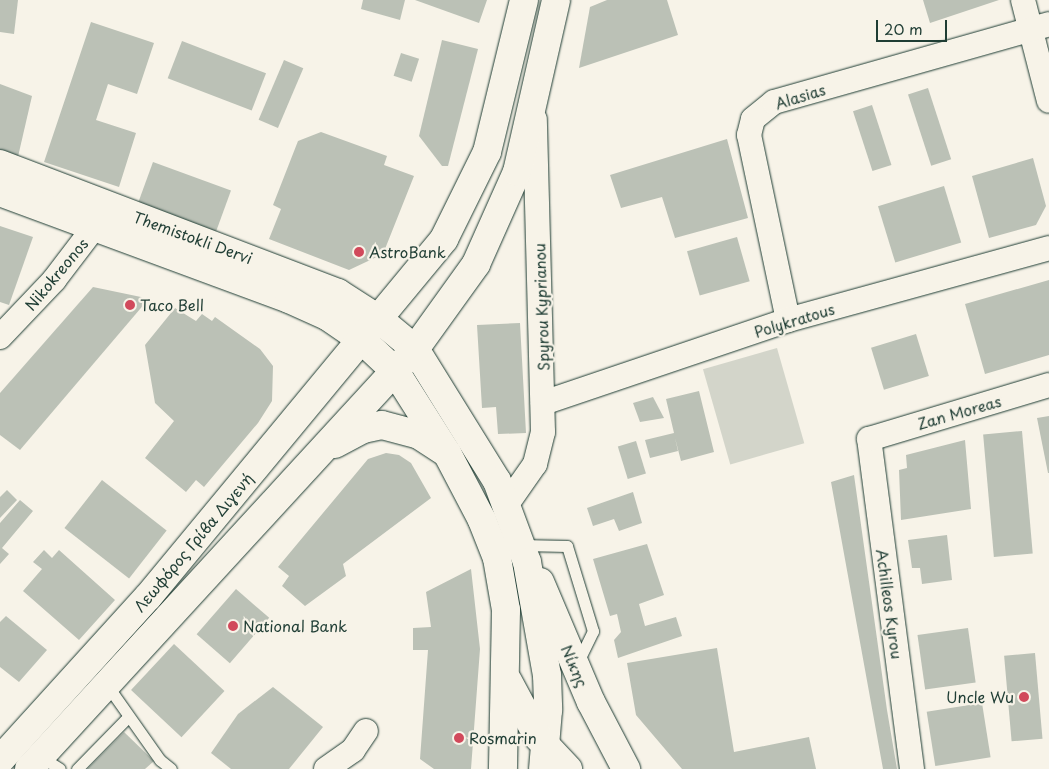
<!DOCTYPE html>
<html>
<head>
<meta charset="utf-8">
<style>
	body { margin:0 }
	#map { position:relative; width:1049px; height:769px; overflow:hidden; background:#f7f3e8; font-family:"Playpen Sans",sans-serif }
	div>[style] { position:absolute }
	.green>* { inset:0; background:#d3d5ca; transform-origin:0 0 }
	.building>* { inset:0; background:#bbc1b6; transform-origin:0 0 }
	.roads { filter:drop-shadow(0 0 1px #1f3d34) drop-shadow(0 0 1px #1f3d34) }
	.lane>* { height:11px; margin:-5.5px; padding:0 5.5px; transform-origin:5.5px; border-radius:5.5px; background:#f7f3e8 }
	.street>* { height:24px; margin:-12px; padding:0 12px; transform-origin:12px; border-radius:12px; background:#f7f3e8 }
	.secondary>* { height:28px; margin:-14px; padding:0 14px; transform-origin:14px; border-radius:14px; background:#f7f3e8 }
	.primary>* { height:28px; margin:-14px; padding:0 14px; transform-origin:14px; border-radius:14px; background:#f7f3e8 }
	.dots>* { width:14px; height:14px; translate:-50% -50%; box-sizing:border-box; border:2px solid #f7f3e8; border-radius:50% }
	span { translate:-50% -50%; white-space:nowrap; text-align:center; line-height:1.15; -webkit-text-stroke:4.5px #f7f3e8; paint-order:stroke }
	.street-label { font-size:15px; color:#1f3d34 }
	.poi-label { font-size:15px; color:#1f3d34 }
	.left { translate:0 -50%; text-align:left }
	.right { translate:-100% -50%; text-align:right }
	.scale { position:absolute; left:876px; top:20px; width:71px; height:22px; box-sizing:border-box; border:2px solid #1f3d34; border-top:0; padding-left:6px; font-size:15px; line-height:18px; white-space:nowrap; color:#1f3d34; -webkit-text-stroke:4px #f7f3e8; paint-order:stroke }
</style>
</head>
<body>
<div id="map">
	<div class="green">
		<div style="left:777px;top:348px;width:99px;height:77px;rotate:74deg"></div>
	</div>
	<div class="building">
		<div style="clip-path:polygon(0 0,18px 0,14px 34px,0 32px)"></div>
		<div style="clip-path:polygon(363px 0,405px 0,400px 20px,361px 9px)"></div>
		<div style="clip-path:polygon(415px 0,487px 0,479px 23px)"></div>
		<div style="clip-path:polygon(607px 0,667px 0,678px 35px,579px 68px,590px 7px)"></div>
		<div style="clip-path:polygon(923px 0,999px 0,930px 23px)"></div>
		<div style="clip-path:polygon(91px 22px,154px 43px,137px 94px,108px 84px,96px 120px,136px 133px,119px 187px,44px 162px)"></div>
		<div style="clip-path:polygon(442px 40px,478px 49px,448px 166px,442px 166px,419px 136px)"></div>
		<div style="left:182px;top:41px;width:90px;height:40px;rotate:21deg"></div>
		<div style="left:401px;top:53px;width:19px;height:24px;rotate:18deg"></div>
		<div style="left:284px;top:60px;width:21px;height:65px;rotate:23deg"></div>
		<div style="clip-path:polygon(0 84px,32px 96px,17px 161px,0 155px)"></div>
		<div style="left:928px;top:88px;width:75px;height:21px;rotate:72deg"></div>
		<div style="left:872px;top:105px;width:63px;height:20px;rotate:72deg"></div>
		<div style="clip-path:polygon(321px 132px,387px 156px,384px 165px,414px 176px,383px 254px,349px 270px,269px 239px,281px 209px,273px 205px,298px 141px)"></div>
		<div style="clip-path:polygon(727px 139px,748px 218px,675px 238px,662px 197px,621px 208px,610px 175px)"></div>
		<div style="clip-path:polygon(1033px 158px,1046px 206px,1036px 225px,989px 238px,972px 176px)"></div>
		<div style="left:153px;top:162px;width:83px;height:45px;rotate:20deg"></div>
		<div style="left:944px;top:186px;width:59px;height:69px;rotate:73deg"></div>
		<div style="clip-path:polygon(0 226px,33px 237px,9px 305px,0 302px)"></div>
		<div style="left:737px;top:237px;width:46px;height:52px;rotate:74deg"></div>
		<div style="clip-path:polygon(1049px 280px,1049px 355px,985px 374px,965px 304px)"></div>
		<div style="clip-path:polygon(93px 287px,141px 297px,146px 302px,20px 450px,0 435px,0 393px)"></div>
		<div style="clip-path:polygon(175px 308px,196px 321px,202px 314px,212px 321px,215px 317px,260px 349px,273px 366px,272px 401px,258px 423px,204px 487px,196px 480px,186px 492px,145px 458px,174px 421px,155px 403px,145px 345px)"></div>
		<div style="clip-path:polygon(520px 323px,526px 433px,498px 434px,496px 407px,482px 408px,477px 325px)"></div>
		<div style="left:916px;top:334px;width:44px;height:47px;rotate:73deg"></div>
		<div style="clip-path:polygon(699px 391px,714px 452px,681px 461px,675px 438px,678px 451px,650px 458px,645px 440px,674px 433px,666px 399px)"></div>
		<div style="clip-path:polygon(653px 397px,664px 418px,640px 422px,633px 403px)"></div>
		<div style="clip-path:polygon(1049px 416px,1049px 473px,1048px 473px,1037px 418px)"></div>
		<div style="left:1022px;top:431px;width:123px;height:39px;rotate:85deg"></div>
		<div style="clip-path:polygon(965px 440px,971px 509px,901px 520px,899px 470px,907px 468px,906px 455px)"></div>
		<div style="left:636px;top:441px;width:34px;height:19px;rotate:73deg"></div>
		<div style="clip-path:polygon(386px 453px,399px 455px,411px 463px,431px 498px,343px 564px,346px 576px,305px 606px,282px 586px,289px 576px,278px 567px,368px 459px)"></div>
		<div style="clip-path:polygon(854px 475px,887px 710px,897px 769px,883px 769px,831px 482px)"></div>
		<div style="left:102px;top:480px;width:82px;height:61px;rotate:38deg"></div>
		<div style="clip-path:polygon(7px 490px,17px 500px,0 518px,0 497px)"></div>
		<div style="clip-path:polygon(633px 492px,642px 523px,619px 531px,614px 519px,593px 526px,587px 508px)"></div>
		<div style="clip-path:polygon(20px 500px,33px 511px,2px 548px,9px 554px,0 564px,0 523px)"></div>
		<div style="clip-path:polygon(947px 535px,952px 580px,922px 584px,920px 568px,912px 568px,908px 540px)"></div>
		<div style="clip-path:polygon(647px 544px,664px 595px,639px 604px,645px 626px,676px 617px,682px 636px,618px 658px,614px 640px,621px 632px,617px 614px,610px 616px,593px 559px)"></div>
		<div style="clip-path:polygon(44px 550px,52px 558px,59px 550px,115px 600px,79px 640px,23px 591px,42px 569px,33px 562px)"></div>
		<div style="clip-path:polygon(471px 569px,480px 649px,471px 769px,434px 769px,420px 759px,428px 650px,413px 650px,413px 628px,431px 627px,426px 592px)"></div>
		<div style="left:236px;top:589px;width:44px;height:60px;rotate:41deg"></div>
		<div style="clip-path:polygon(6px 616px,47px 650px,19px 682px,0 667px,0 622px)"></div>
		<div style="left:968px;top:628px;width:55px;height:51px;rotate:82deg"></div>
		<div style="left:174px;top:644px;width:69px;height:63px;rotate:43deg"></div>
		<div style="clip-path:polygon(717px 648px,734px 752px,809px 737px,816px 769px,682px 769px,636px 715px,627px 663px)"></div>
		<div style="left:1035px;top:653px;width:86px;height:31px;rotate:85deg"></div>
		<div style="clip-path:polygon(273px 687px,323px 727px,289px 769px,231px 769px,211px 753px,238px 714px)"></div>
		<div style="left:982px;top:703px;width:55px;height:56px;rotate:81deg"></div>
		<div style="clip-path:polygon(124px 732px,154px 761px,145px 769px,87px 769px)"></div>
	</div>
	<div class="roads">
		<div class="lane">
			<div style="left:521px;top:545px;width:46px;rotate:1.2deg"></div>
			<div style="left:567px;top:546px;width:89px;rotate:73deg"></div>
			<div style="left:593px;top:631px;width:37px;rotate:116deg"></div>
			<div style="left:107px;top:685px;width:92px;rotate:54.8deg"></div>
			<div style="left:160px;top:760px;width:14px;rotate:39deg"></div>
			<div style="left:41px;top:757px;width:22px;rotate:32deg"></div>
			<div style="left:77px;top:769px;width:73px;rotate:-45.6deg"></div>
		</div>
		<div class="street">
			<div style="left:1023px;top:0;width:104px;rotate:75.6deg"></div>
			<div style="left:788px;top:320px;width:189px;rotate:-101.9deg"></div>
			<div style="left:749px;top:135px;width:16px;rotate:-76deg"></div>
			<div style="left:753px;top:119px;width:27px;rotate:-39deg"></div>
			<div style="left:774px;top:102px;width:286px;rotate:-15.8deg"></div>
			<div style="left:0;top:337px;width:79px;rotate:-46.5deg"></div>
			<div style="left:54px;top:280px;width:84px;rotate:-52.7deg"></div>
			<div style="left:543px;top:403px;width:259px;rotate:-18.7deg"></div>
			<div style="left:788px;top:320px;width:271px;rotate:-15.4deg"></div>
			<div style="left:507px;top:504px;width:49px;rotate:-55deg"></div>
			<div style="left:535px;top:464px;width:33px;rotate:-76deg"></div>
			<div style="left:543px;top:432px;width:313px;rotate:-91.5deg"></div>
			<div style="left:326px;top:769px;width:33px;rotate:-35deg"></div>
			<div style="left:353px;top:750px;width:23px;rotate:-56deg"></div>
			<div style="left:912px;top:769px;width:333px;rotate:-97.4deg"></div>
			<div style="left:869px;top:439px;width:188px;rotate:-16.7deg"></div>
		</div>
		<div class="secondary">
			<div style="left:0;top:164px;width:362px;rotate:20.9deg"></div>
			<div style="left:338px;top:293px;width:50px;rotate:32.7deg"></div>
			<div style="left:380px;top:320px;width:45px;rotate:39.6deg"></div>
			<div style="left:415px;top:349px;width:155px;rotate:58.2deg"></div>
			<div style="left:497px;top:481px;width:86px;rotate:69.7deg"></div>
			<div style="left:527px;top:562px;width:115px;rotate:80deg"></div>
			<div style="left:547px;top:675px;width:35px;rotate:88deg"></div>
			<div style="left:548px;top:710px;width:59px;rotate:94.8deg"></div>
			<div style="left:0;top:192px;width:308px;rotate:20.3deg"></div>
			<div style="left:289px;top:299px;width:42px;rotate:24.1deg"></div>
			<div style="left:327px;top:316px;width:42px;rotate:34.4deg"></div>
			<div style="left:362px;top:340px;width:45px;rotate:43.2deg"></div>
			<div style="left:395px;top:371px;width:97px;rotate:57.6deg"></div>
			<div style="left:447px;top:453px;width:76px;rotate:62.4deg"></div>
			<div style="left:482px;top:520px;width:41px;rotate:68.5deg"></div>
			<div style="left:497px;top:558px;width:53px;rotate:80.2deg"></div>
			<div style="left:506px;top:610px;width:159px;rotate:91.1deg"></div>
			<div style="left:540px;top:582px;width:130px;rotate:67deg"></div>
			<div style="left:591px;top:702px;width:76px;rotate:62.4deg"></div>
			<div style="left:508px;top:681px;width:64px;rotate:61.8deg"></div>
			<div style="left:538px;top:737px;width:44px;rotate:46.8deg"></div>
		</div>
		<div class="primary">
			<div style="left:335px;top:444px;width:32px;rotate:-28deg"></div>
			<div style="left:363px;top:429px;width:19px;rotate:-12deg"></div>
			<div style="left:382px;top:425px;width:38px;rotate:15deg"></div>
			<div style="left:419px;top:435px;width:33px;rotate:33deg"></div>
			<div style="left:0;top:760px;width:220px;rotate:-47.8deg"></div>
			<div style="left:148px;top:597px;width:465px;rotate:-50.4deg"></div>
			<div style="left:444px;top:239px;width:97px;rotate:-63.7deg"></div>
			<div style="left:487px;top:152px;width:156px;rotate:-76.3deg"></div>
			<div style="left:29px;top:769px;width:570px;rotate:-47.42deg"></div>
			<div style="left:415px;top:349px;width:105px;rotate:-54.3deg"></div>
			<div style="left:476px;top:264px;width:101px;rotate:-66deg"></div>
			<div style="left:517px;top:172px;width:176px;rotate:-77.2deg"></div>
		</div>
	</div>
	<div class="dots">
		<div style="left:359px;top:252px;background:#d1495b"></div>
		<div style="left:130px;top:305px;background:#d1495b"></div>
		<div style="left:233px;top:626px;background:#d1495b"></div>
		<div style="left:1024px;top:697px;background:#d1495b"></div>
		<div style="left:459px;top:738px;background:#d1495b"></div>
	</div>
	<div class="street-label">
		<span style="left:800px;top:96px;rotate:-17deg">Alasias</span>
		<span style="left:193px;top:237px;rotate:20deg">Themistokli Dervi</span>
		<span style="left:56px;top:274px;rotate:-50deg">Nikokreonos</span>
		<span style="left:541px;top:307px;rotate:-92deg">Spyrou Kyprianou</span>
		<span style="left:794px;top:320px;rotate:-17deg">Polykratous</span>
		<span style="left:959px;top:412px;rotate:-16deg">Zan Moreas</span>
		<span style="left:193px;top:542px;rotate:-50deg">Λεωφόρος Γρίβα Διγενή</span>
		<span style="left:890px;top:604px;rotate:82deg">Achilleos Kyrou</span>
		<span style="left:575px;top:666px;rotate:67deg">Νίκης</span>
	</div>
	<div class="poi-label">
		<span class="left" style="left:369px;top:252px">AstroBank</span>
		<span class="left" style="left:140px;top:305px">Taco Bell</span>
		<span class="left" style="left:243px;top:626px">National Bank</span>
		<span class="right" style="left:1014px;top:697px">Uncle Wu</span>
		<span class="left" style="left:469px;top:738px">Rosmarin</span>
	</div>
	<div class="scale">20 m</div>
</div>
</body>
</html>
